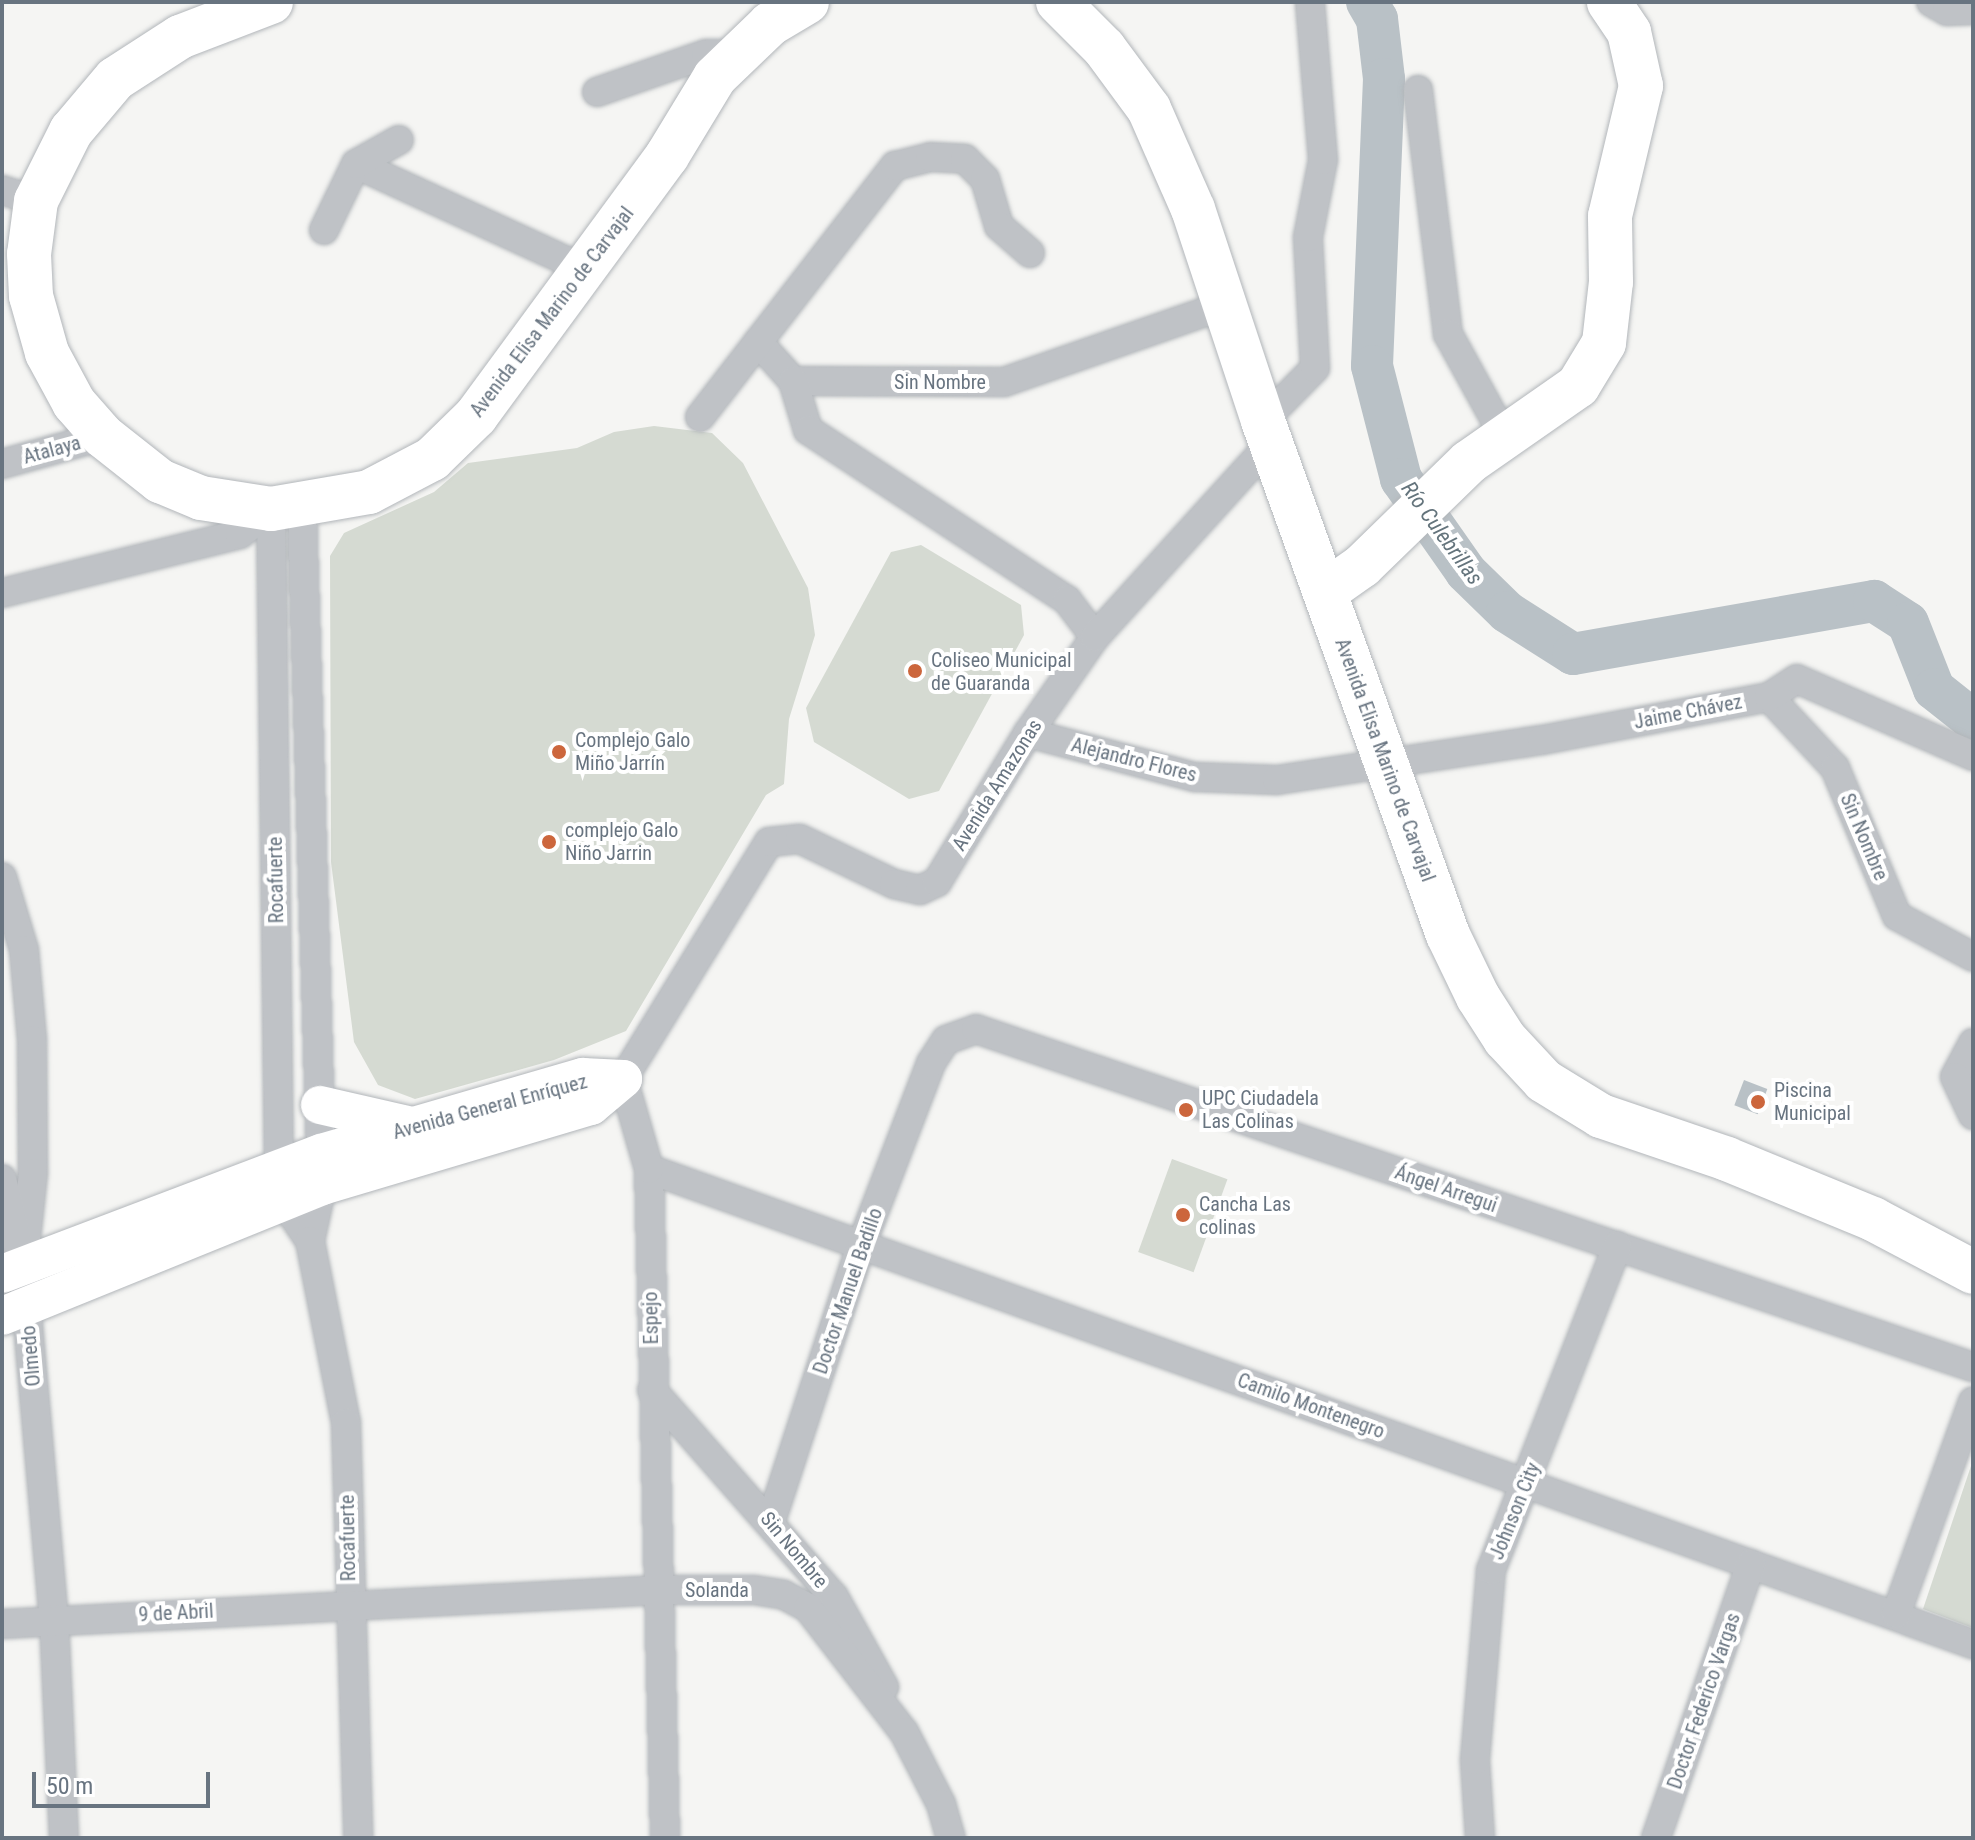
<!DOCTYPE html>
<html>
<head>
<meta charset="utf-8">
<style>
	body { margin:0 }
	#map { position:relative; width:1975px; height:1840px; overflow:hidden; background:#f5f5f3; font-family:"Roboto Condensed",sans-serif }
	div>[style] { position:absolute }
	.green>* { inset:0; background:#d5dad2; transform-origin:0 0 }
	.water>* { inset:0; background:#b9c1c6; transform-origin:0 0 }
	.river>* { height:42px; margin:-21px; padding:0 21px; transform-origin:21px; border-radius:21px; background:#b9c1c6 }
	.roads { filter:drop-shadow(0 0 2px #b2b6ba) drop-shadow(0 0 2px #b2b6ba) }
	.street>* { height:28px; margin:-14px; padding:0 14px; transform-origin:14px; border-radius:14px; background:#bfc2c6 }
	.secondary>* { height:38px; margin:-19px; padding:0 19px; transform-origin:19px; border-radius:19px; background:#fff }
	.primary>* { height:44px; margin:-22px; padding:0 22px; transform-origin:22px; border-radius:22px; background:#fff }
	.highway>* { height:44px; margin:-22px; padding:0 22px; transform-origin:22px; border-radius:22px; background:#fff }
	.dots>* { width:22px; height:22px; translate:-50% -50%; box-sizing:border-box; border:4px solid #fff; border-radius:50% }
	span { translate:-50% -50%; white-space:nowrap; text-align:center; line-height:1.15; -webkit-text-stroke:8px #fff; paint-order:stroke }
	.street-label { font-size:20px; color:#687480 }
	.poi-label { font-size:20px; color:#687480 }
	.left { translate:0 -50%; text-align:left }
	.water-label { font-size:22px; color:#64747c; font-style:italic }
	.frame { position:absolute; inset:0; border:4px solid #687480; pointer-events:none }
	.scale { position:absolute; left:32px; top:1772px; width:178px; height:36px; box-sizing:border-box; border:4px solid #687480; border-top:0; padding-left:10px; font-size:24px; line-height:28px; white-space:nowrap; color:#687480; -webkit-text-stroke:6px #fff; paint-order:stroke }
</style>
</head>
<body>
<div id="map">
	<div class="green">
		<div style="clip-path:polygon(654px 426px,712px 433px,743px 463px,808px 588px,815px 635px,789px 719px,784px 784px,766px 795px,626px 1031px,554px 1060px,415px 1099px,378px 1085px,354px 1042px,331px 862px,330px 556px,344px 533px,434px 492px,468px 463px,577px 448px,614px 432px)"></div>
		<div style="clip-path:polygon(921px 545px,1021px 605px,1024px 635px,939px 791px,909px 799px,814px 742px,806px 708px,891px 552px)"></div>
		<div style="left:1172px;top:1159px;width:59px;height:99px;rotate:20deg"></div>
		<div style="clip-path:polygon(1973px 1460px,1973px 1628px,1923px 1609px)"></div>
	</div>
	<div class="water">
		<div style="left:1744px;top:1080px;width:25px;height:27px;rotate:21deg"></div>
	</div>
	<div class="river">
		<div style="left:1367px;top:2px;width:20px;rotate:60deg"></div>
		<div style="left:1377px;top:19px;width:60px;rotate:83.3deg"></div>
		<div style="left:1384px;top:79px;width:287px;rotate:92.4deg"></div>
		<div style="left:1372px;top:366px;width:117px;rotate:75.6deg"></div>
		<div style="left:1401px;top:479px;width:113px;rotate:55deg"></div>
		<div style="left:1466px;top:572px;width:57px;rotate:44.3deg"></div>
		<div style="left:1507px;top:612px;width:78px;rotate:32.5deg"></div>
		<div style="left:1573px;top:654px;width:306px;rotate:-10deg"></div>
		<div style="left:1874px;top:601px;width:40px;rotate:32.9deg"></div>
		<div style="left:1908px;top:623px;width:71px;rotate:68.5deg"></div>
		<div style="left:1934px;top:689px;width:50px;rotate:38.5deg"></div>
	</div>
	<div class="roads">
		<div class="street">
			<div style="left:1931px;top:2px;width:18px;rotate:29deg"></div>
			<div style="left:1947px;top:11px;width:26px;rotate:-2deg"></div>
			<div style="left:1418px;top:90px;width:246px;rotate:83deg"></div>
			<div style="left:1448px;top:334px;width:116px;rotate:61.2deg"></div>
			<div style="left:597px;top:92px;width:115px;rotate:-19.2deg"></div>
			<div style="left:706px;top:54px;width:30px"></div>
			<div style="left:356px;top:164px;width:251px;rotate:24.7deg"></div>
			<div style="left:2px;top:190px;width:36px;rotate:18deg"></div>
			<div style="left:324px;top:230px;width:73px;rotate:-64.1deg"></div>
			<div style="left:356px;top:164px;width:49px;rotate:-29.2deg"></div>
			<div style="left:758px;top:342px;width:52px;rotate:48.1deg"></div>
			<div style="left:793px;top:381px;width:211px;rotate:0.3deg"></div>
			<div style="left:1004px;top:382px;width:231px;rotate:-19.2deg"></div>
			<div style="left:793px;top:381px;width:51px;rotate:73deg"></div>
			<div style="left:808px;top:430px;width:310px;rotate:33.3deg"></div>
			<div style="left:1067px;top:600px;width:46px;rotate:52.9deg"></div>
			<div style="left:700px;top:417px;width:318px;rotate:-52.2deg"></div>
			<div style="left:895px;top:166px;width:36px;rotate:-14deg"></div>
			<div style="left:930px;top:157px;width:35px;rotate:3deg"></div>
			<div style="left:965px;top:159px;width:28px;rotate:45deg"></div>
			<div style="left:985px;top:179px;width:49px;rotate:73.4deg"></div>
			<div style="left:999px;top:226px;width:41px;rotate:41.1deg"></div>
			<div style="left:1263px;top:421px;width:74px;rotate:-45.5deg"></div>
			<div style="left:1315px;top:368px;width:131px;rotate:-93.1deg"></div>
			<div style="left:1308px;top:237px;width:78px;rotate:-79deg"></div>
			<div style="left:1323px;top:160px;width:159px;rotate:-94.7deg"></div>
			<div style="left:2px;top:464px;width:105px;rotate:-15.5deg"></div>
			<div style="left:271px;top:509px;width:660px;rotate:89.31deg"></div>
			<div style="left:279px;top:1169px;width:32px;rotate:83deg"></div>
			<div style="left:283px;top:1201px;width:48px;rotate:56deg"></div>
			<div style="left:310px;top:1241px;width:56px;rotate:-77.7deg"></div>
			<div style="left:322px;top:1186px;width:679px;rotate:-91.69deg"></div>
			<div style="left:2px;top:593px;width:245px;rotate:-13.9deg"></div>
			<div style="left:240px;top:534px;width:40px;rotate:-39deg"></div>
			<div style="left:1769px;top:697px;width:97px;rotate:47.1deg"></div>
			<div style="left:1835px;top:768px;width:160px;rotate:67.3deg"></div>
			<div style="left:1897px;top:916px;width:86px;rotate:28.3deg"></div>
			<div style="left:1028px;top:733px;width:173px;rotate:14.8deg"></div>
			<div style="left:1195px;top:777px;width:82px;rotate:2.1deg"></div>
			<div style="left:1277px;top:780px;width:268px;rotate:-8.6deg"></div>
			<div style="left:1542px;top:740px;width:231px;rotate:-10.7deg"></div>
			<div style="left:1769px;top:697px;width:33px;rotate:-33deg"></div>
			<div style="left:1797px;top:679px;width:192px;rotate:23.6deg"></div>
			<div style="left:2px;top:877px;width:76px;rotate:73.2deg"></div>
			<div style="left:24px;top:950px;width:90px;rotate:84.9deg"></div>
			<div style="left:32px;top:1040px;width:133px;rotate:89.6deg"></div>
			<div style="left:33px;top:1173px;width:95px;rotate:96.1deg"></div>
			<div style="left:23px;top:1267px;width:353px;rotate:85deg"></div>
			<div style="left:54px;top:1619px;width:219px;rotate:87.4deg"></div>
			<div style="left:1973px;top:1043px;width:38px;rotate:118deg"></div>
			<div style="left:1955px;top:1077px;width:42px;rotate:64.7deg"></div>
			<div style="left:649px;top:1169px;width:1407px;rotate:19.74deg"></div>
			<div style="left:2px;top:1179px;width:69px;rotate:76.6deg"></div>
			<div style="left:310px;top:1241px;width:186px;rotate:78.8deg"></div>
			<div style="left:346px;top:1423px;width:415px;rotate:88.3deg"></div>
			<div style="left:652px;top:1390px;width:276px;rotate:48.7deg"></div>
			<div style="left:834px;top:1597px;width:103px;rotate:60.9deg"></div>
			<div style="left:771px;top:1521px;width:293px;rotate:-71.9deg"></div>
			<div style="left:862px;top:1243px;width:193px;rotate:-69deg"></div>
			<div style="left:931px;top:1063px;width:27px;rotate:-57deg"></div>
			<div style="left:946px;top:1040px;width:32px;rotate:-20deg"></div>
			<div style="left:976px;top:1029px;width:1053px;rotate:18.73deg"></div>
			<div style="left:1896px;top:1614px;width:226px;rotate:-70.1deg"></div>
			<div style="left:2px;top:1624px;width:659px;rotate:-2.96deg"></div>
			<div style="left:660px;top:1590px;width:94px"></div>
			<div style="left:754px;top:1590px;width:30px;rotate:9deg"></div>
			<div style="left:784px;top:1595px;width:27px;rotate:28deg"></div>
			<div style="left:808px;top:1608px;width:157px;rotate:52.3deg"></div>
			<div style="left:904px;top:1732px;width:81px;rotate:62.8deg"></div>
			<div style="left:941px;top:1804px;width:35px;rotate:74deg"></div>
			<div style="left:665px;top:1838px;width:669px;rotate:-91.37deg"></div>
			<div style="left:649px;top:1169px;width:94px;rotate:-106.1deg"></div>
			<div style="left:623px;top:1079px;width:278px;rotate:-58.4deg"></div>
			<div style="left:769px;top:842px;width:31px;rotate:-6deg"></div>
			<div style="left:800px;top:839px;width:104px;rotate:25.6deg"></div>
			<div style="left:894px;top:884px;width:27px;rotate:13deg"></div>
			<div style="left:920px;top:890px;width:19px;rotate:-25deg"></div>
			<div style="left:937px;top:882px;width:175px;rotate:-58.6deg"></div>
			<div style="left:1028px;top:733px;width:117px;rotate:-55.1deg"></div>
			<div style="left:1095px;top:637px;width:262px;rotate:-47.8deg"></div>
			<div style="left:1480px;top:1838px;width:78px;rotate:-93.7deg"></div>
			<div style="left:1475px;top:1760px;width:191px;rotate:-85.2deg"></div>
			<div style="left:1491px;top:1570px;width:348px;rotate:-68.7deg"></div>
			<div style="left:1656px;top:1838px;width:290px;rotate:-70.9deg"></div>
		</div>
		<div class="secondary">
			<div style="left:320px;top:1105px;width:89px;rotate:12.9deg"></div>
			<div style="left:2px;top:1274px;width:341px;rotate:-20.8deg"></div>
			<div style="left:321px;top:1153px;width:273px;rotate:-16.2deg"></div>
			<div style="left:583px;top:1077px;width:40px;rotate:2.9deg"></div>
			<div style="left:2px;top:1316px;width:345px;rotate:-22.1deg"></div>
			<div style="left:322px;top:1186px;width:281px;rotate:-16.6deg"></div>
			<div style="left:591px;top:1106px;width:42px;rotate:-40.2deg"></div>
		</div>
		<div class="primary">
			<div style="left:1325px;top:592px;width:45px;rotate:-35.1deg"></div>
			<div style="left:1362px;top:566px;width:149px;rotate:-44.2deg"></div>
			<div style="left:1469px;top:462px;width:133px;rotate:-34.9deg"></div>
			<div style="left:1578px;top:386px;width:50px;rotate:-58.8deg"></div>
			<div style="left:1604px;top:343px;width:61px;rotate:-83.5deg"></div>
			<div style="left:1611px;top:282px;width:66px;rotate:-90.9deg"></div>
			<div style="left:1610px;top:216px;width:134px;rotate:-76.6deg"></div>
			<div style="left:1641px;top:86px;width:55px;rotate:-102.5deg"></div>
			<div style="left:1629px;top:32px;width:36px;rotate:-124deg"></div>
		</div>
		<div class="highway">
			<div style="left:271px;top:2px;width:97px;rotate:159deg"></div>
			<div style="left:180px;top:37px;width:77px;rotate:147.1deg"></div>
			<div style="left:115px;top:79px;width:68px;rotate:130.2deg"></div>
			<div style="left:71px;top:131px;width:78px;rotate:116.6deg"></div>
			<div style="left:36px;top:201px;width:53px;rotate:97.5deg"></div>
			<div style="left:29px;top:254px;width:42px;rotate:87.3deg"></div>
			<div style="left:31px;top:296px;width:59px;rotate:74.3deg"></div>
			<div style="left:47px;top:353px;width:57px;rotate:61.6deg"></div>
			<div style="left:74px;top:403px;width:44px;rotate:48.7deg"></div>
			<div style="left:103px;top:436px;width:73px;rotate:38.3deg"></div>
			<div style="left:160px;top:481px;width:44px;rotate:22.5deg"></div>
			<div style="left:201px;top:498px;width:71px;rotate:8.9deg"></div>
			<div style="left:271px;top:509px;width:99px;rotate:-9.8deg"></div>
			<div style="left:369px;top:492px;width:71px;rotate:-27.6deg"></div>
			<div style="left:432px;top:459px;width:62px;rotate:-44.3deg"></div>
			<div style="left:476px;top:416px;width:323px;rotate:-53.7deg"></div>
			<div style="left:667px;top:156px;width:92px;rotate:-58.7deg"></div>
			<div style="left:715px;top:77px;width:76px;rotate:-43.9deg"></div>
			<div style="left:770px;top:24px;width:43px;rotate:-30.7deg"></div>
			<div style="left:1058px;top:2px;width:65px;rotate:45deg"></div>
			<div style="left:1104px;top:48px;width:76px;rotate:53.6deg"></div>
			<div style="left:1149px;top:109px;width:109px;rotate:66.3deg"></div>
			<div style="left:1193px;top:209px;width:223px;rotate:71.7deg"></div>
			<div style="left:1263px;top:421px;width:546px;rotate:70.21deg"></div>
			<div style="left:1448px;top:935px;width:69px;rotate:64.2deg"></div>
			<div style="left:1478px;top:997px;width:50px;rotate:57.3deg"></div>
			<div style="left:1505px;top:1039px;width:57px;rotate:47.1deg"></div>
			<div style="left:1544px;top:1081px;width:67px;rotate:31.6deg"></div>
			<div style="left:1601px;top:1116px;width:133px;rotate:18.8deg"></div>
			<div style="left:1727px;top:1159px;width:158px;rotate:22.3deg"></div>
			<div style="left:1873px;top:1219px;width:113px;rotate:27.9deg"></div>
		</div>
	</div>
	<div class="dots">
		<div style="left:915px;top:671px;background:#cc663c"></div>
		<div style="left:559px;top:752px;background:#cc663c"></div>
		<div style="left:549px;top:842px;background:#cc663c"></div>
		<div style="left:1758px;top:1102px;background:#cc663c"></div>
		<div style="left:1186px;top:1110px;background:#cc663c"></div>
		<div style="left:1183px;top:1215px;background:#cc663c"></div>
	</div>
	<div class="street-label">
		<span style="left:552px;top:312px;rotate:-53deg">Avenida Elisa Marino de Carvajal</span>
		<span style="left:940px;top:382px">Sin Nombre</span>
		<span style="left:52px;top:450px;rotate:-15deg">Atalaya</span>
		<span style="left:1688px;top:712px;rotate:-11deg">Jaime Chávez</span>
		<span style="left:1134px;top:760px;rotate:14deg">Alejandro Flores</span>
		<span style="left:1385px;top:760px;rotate:70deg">Avenida Elisa Marino de Carvajal</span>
		<span style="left:997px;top:785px;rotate:-58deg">Avenida Amazonas</span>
		<span style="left:1864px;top:837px;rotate:67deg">Sin Nombre</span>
		<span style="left:276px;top:880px;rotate:-91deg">Rocafuerte</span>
		<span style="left:490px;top:1107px;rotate:-15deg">Avenida General Enríquez</span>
		<span style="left:1446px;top:1189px;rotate:19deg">Ángel Arregui</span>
		<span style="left:848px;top:1291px;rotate:-71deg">Doctor Manuel Badillo</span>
		<span style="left:651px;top:1318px;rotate:-91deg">Espejo</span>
		<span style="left:31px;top:1356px;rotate:-95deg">Olmedo</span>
		<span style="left:1311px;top:1406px;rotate:20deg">Camilo Montenegro</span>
		<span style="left:1515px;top:1511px;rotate:-68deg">Johnson City</span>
		<span style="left:348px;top:1538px;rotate:-91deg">Rocafuerte</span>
		<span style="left:794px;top:1550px;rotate:50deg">Sin Nombre</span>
		<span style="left:717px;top:1590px">Solanda</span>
		<span style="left:176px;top:1613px;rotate:-3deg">9 de Abril</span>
		<span style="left:1704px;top:1701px;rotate:-71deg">Doctor Federico Vargas</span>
	</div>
	<div class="poi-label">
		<span class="left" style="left:931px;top:672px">Coliseo Municipal<br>de Guaranda</span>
		<span class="left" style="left:575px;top:752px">Complejo Galo<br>Miño Jarrín</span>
		<span class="left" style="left:565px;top:842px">complejo Galo<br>Niño Jarrin</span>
		<span class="left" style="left:1774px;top:1102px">Piscina<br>Municipal</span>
		<span class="left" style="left:1202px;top:1110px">UPC Ciudadela<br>Las Colinas</span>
		<span class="left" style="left:1199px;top:1216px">Cancha Las<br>colinas</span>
	</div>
	<div class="water-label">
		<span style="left:1442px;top:533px;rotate:54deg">Río Culebrillas</span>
	</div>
	<div class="frame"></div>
	<div class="scale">50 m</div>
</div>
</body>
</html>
